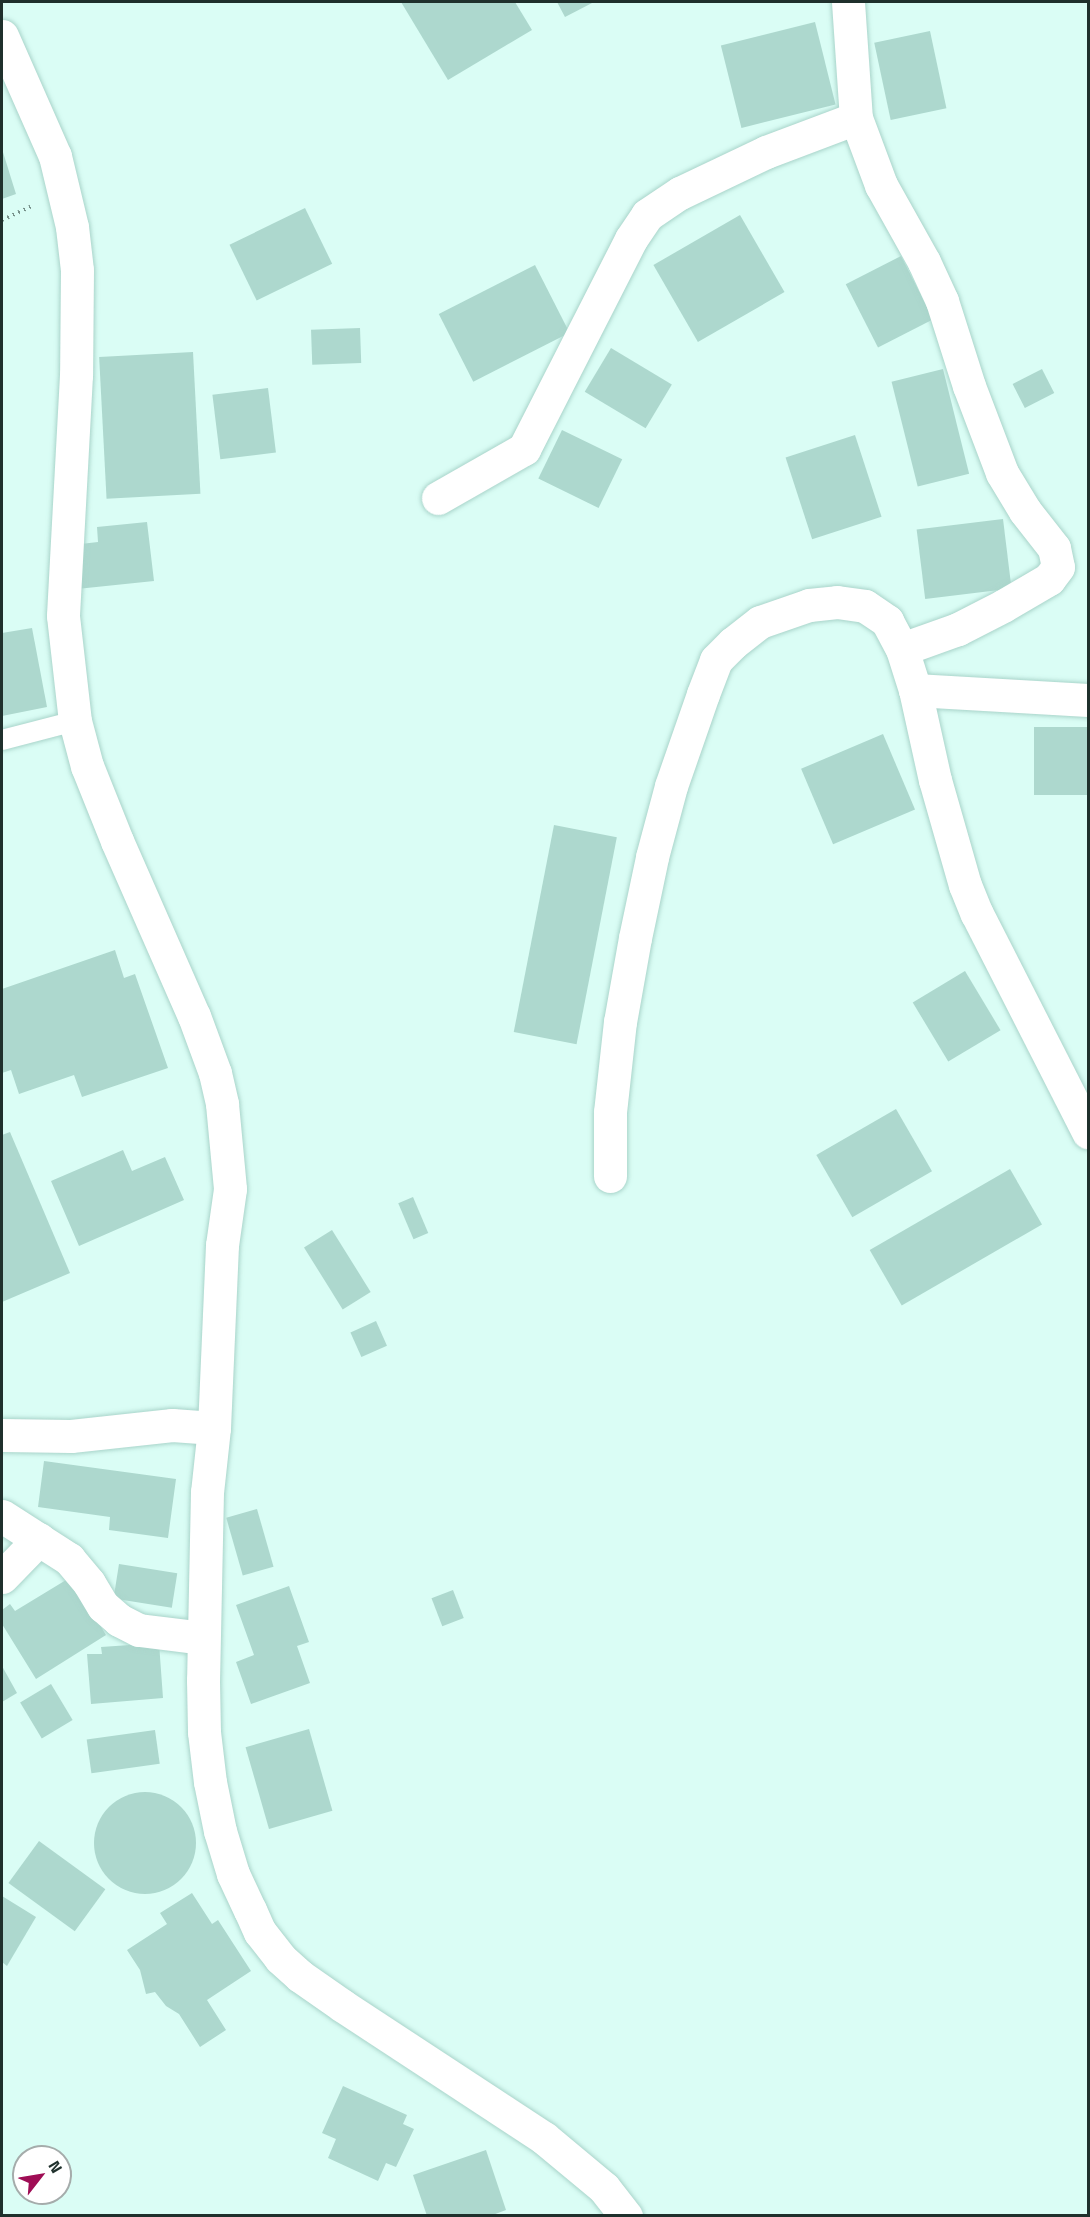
<!DOCTYPE html>
<html>
<head>
<meta charset="utf-8">
<style>
	body { margin:0 }
	#map { position:relative; width:1090px; height:2217px; overflow:hidden; background:#dafdf5; font-family:"Titillium Web",sans-serif }
	div>[style] { position:absolute }
	.building>* { inset:0; background:#add8ce; transform-origin:0 0 }
	.round { border-radius:50% }
	.path>* { height:4px; margin-top:-2px; transform-origin:0; background:repeating-linear-gradient(90deg,#76908a 0 1.5px,transparent 0 6px) }
	.roads { filter:drop-shadow(0 0 2px #a9d4ca) drop-shadow(0 0 2px #a9d4ca) }
	.service>* { height:20px; margin:-10px; padding:0 10px; transform-origin:10px; border-radius:10px; background:#fff }
	.minor>* { height:33px; margin:-16.5px; padding:0 16.5px; transform-origin:16.5px; border-radius:16.5px; background:#fff }
	span { translate:-50% -50%; white-space:nowrap; text-align:center; line-height:1.15; -webkit-text-stroke:4.5px #fff; paint-order:stroke }
	.frame { position:absolute; inset:0; border:3px solid #1f302c; pointer-events:none }
	.north { position:absolute; left:12px; top:2145px; width:60px; height:60px; box-sizing:border-box; background:#fff; border:2px solid #a5acab; border-radius:50%; rotate:59deg; font-size:16px; font-weight:700; line-height:24px; text-align:center; color:#1f302c }
	.north::after { content:''; display:block; margin:auto; width:21px; height:27px; background:#9f0d55; clip-path:polygon(50% 0,100% 100%,50% 72%,0 100%) }
</style>
</head>
<body>
<div id="map">
	<div class="building">
		<div style="clip-path:polygon(401px 2px,515px 2px,532px 30px,448px 80px)"></div>
		<div style="clip-path:polygon(557px 2px,594px 2px,565px 17px)"></div>
		<div style="left:815px;top:22px;width:85px;height:97px;rotate:76deg"></div>
		<div style="left:930px;top:31px;width:79px;height:57px;rotate:78deg"></div>
		<div style="clip-path:polygon(2px 149px,16px 194px,2px 199px)"></div>
		<div style="left:305px;top:208px;width:62px;height:84px;rotate:64deg"></div>
		<div style="left:740px;top:215px;width:89px;height:100px;rotate:60deg"></div>
		<div style="left:901px;top:256px;width:71px;height:62px;rotate:63deg"></div>
		<div style="left:535px;top:265px;width:76px;height:108px;rotate:63deg"></div>
		<div style="left:360px;top:328px;width:35px;height:49px;rotate:88deg"></div>
		<div style="left:611px;top:348px;width:71px;height:51px;rotate:31deg"></div>
		<div style="left:193px;top:352px;width:142px;height:94px;rotate:87deg"></div>
		<div style="left:943px;top:369px;width:108px;height:53px;rotate:76deg"></div>
		<div style="left:1042px;top:369px;width:27px;height:33px;rotate:63deg"></div>
		<div style="left:268px;top:388px;width:65px;height:56px;rotate:83deg"></div>
		<div style="left:562px;top:430px;width:67px;height:54px;rotate:26deg"></div>
		<div style="left:855px;top:435px;width:86px;height:73px;rotate:72deg"></div>
		<div style="left:1003px;top:519px;width:70px;height:87px;rotate:83deg"></div>
		<div style="clip-path:polygon(147px 522px,154px 581px,77px 589px,72px 545px,98px 542px,97px 527px)"></div>
		<div style="clip-path:polygon(32px 628px,47px 707px,2px 716px,2px 633px)"></div>
		<div style="left:1088px;top:727px;width:68px;height:54px;rotate:90deg"></div>
		<div style="left:883px;top:734px;width:82px;height:89px;rotate:67deg"></div>
		<div style="left:554px;top:825px;width:64px;height:211px;rotate:11deg"></div>
		<div style="clip-path:polygon(115px 950px,124px 978px,135px 974px,168px 1068px,82px 1097px,74px 1075px,19px 1094px,11px 1070px,2px 1073px,2px 989px)"></div>
		<div style="left:965px;top:971px;width:69px;height:61px;rotate:59deg"></div>
		<div style="left:896px;top:1109px;width:72px;height:92px;rotate:60deg"></div>
		<div style="clip-path:polygon(10px 1132px,70px 1273px,2px 1302px,2px 1135px)"></div>
		<div style="clip-path:polygon(123px 1150px,132px 1171px,165px 1157px,184px 1200px,79px 1246px,51px 1181px)"></div>
		<div style="left:1010px;top:1169px;width:64px;height:162px;rotate:60deg"></div>
		<div style="left:413px;top:1197px;width:39px;height:16px;rotate:67deg"></div>
		<div style="left:332px;top:1230px;width:73px;height:33px;rotate:58deg"></div>
		<div style="left:376px;top:1321px;width:27px;height:28px;rotate:66deg"></div>
		<div style="clip-path:polygon(44px 1461px,176px 1479px,168px 1538px,109px 1530px,110px 1517px,38px 1507px)"></div>
		<div style="left:257px;top:1509px;width:60px;height:32px;rotate:74deg"></div>
		<div style="left:119px;top:1564px;width:59px;height:35px;rotate:9deg"></div>
		<div style="clip-path:polygon(71px 1577px,106px 1635px,36px 1679px,2px 1624px,2px 1610px,10px 1604px,15px 1611px)"></div>
		<div style="clip-path:polygon(289px 1586px,309px 1642px,297px 1646px,310px 1683px,251px 1704px,236px 1662px,254px 1655px,236px 1605px)"></div>
		<div style="left:453px;top:1590px;width:30px;height:23px;rotate:69deg"></div>
		<div style="clip-path:polygon(159px 1643px,163px 1698px,91px 1704px,87px 1654px,102px 1654px,101px 1647px)"></div>
		<div style="clip-path:polygon(2px 1666px,17px 1693px,2px 1702px)"></div>
		<div style="left:51px;top:1684px;width:42px;height:36px;rotate:59deg"></div>
		<div style="left:309px;top:1729px;width:85px;height:66px;rotate:74deg"></div>
		<div style="left:155px;top:1730px;width:34px;height:69px;rotate:82deg"></div>
		<div class="round" style="left:94px;top:1792px;width:102px;height:102px"></div>
		<div style="left:39px;top:1841px;width:82px;height:52px;rotate:36deg"></div>
		<div style="clip-path:polygon(192px 1893px,212px 1924px,218px 1920px,251px 1971px,207px 2000px,226px 2030px,200px 2047px,179px 2014px,166px 2006px,155px 1992px,146px 1994px,140px 1970px,127px 1950px,167px 1924px,160px 1913px)"></div>
		<div style="clip-path:polygon(2px 1896px,36px 1917px,7px 1966px,2px 1962px)"></div>
		<div style="clip-path:polygon(343px 2086px,407px 2115px,403px 2124px,414px 2129px,396px 2167px,386px 2163px,378px 2181px,328px 2158px,336px 2139px,322px 2133px)"></div>
		<div style="clip-path:polygon(486px 2150px,506px 2210px,490px 2216px,427px 2216px,413px 2175px)"></div>
	</div>
	<div class="path">
		<div style="left:2px;top:220px;width:35px;rotate:-25deg"></div>
	</div>
	<div class="roads">
		<div class="service">
			<div style="left:2px;top:740px;width:75px;rotate:-14.6deg"></div>
		</div>
		<div class="minor">
			<div style="left:848px;top:2px;width:116px;rotate:86.1deg"></div>
			<div style="left:856px;top:118px;width:72px;rotate:69.5deg"></div>
			<div style="left:881px;top:185px;width:88px;rotate:60.8deg"></div>
			<div style="left:924px;top:262px;width:43px;rotate:65.2deg"></div>
			<div style="left:942px;top:301px;width:89px;rotate:72.4deg"></div>
			<div style="left:969px;top:386px;width:93px;rotate:69.2deg"></div>
			<div style="left:1002px;top:473px;width:44px;rotate:58.8deg"></div>
			<div style="left:1025px;top:511px;width:47px;rotate:51.9deg"></div>
			<div style="left:1054px;top:548px;width:19px;rotate:78deg"></div>
			<div style="left:1058px;top:567px;width:15px;rotate:127deg"></div>
			<div style="left:1049px;top:579px;width:53px;rotate:149.6deg"></div>
			<div style="left:1003px;top:606px;width:51px;rotate:152.9deg"></div>
			<div style="left:958px;top:629px;width:59px;rotate:160.3deg"></div>
			<div style="left:2px;top:36px;width:131px;rotate:66.2deg"></div>
			<div style="left:55px;top:156px;width:73px;rotate:76.5deg"></div>
			<div style="left:72px;top:227px;width:43px;rotate:83.4deg"></div>
			<div style="left:77px;top:270px;width:105px;rotate:90.5deg"></div>
			<div style="left:76px;top:375px;width:241px;rotate:93.1deg"></div>
			<div style="left:63px;top:616px;width:106px;rotate:83.5deg"></div>
			<div style="left:75px;top:721px;width:47px;rotate:75.1deg"></div>
			<div style="left:87px;top:766px;width:81px;rotate:68.2deg"></div>
			<div style="left:117px;top:841px;width:191px;rotate:66.3deg"></div>
			<div style="left:194px;top:1016px;width:61px;rotate:69.8deg"></div>
			<div style="left:215px;top:1073px;width:32px;rotate:77deg"></div>
			<div style="left:222px;top:1104px;width:85px;rotate:84.6deg"></div>
			<div style="left:230px;top:1189px;width:57px;rotate:98.1deg"></div>
			<div style="left:222px;top:1245px;width:183px;rotate:92.5deg"></div>
			<div style="left:214px;top:1428px;width:64px;rotate:96.2deg"></div>
			<div style="left:207px;top:1492px;width:188px;rotate:91.2deg"></div>
			<div style="left:203px;top:1680px;width:52px;rotate:88.9deg"></div>
			<div style="left:204px;top:1732px;width:50px;rotate:83.2deg"></div>
			<div style="left:210px;top:1782px;width:50px;rotate:78.5deg"></div>
			<div style="left:220px;top:1831px;width:45px;rotate:73.2deg"></div>
			<div style="left:233px;top:1874px;width:40px;rotate:65deg"></div>
			<div style="left:250px;top:1910px;width:24px;rotate:66deg"></div>
			<div style="left:260px;top:1932px;width:33px;rotate:52deg"></div>
			<div style="left:280px;top:1958px;width:27px;rotate:42deg"></div>
			<div style="left:300px;top:1976px;width:52px;rotate:34.9deg"></div>
			<div style="left:343px;top:2006px;width:240px;rotate:33.3deg"></div>
			<div style="left:544px;top:2138px;width:78px;rotate:39.8deg"></div>
			<div style="left:604px;top:2188px;width:36px;rotate:52deg"></div>
			<div style="left:438px;top:498px;width:99px;rotate:-29.7deg"></div>
			<div style="left:524px;top:449px;width:236px;rotate:-63deg"></div>
			<div style="left:631px;top:239px;width:29px;rotate:-56deg"></div>
			<div style="left:647px;top:215px;width:40px;rotate:-34deg"></div>
			<div style="left:680px;top:193px;width:95px;rotate:-25.5deg"></div>
			<div style="left:766px;top:152px;width:96px;rotate:-20.7deg"></div>
			<div style="left:915px;top:690px;width:173px;rotate:3.3deg"></div>
			<div style="left:610px;top:1176px;width:64px;rotate:-90deg"></div>
			<div style="left:610px;top:1112px;width:91px;rotate:-83.7deg"></div>
			<div style="left:620px;top:1022px;width:85px;rotate:-79.9deg"></div>
			<div style="left:635px;top:938px;width:83px;rotate:-78.1deg"></div>
			<div style="left:652px;top:857px;width:73px;rotate:-75deg"></div>
			<div style="left:671px;top:786px;width:97px;rotate:-70.8deg"></div>
			<div style="left:703px;top:694px;width:36px;rotate:-69deg"></div>
			<div style="left:716px;top:660px;width:24px;rotate:-45deg"></div>
			<div style="left:733px;top:643px;width:34px;rotate:-38deg"></div>
			<div style="left:760px;top:622px;width:52px;rotate:-19.1deg"></div>
			<div style="left:809px;top:605px;width:28px;rotate:-6deg"></div>
			<div style="left:837px;top:602px;width:28px;rotate:8deg"></div>
			<div style="left:865px;top:606px;width:27px;rotate:34deg"></div>
			<div style="left:887px;top:621px;width:32px;rotate:62deg"></div>
			<div style="left:902px;top:649px;width:43px;rotate:72.4deg"></div>
			<div style="left:915px;top:690px;width:92px;rotate:77.5deg"></div>
			<div style="left:935px;top:780px;width:109px;rotate:74.1deg"></div>
			<div style="left:965px;top:885px;width:31px;rotate:68deg"></div>
			<div style="left:977px;top:914px;width:245px;rotate:63deg"></div>
			<div style="left:2px;top:1435px;width:69px;rotate:0.8deg"></div>
			<div style="left:71px;top:1436px;width:102px;rotate:-6.2deg"></div>
			<div style="left:172px;top:1425px;width:42px;rotate:4.1deg"></div>
			<div style="left:2px;top:1516px;width:80px;rotate:32.7deg"></div>
			<div style="left:69px;top:1559px;width:31px;rotate:50deg"></div>
			<div style="left:89px;top:1583px;width:27px;rotate:59deg"></div>
			<div style="left:103px;top:1606px;width:21px;rotate:41deg"></div>
			<div style="left:119px;top:1620px;width:22px;rotate:27deg"></div>
			<div style="left:139px;top:1630px;width:64px;rotate:7.1deg"></div>
			<div style="left:2px;top:1577px;width:53px;rotate:-45.8deg"></div>
		</div>
	</div>
	<div class="frame"></div>
	<div class="north">N</div>
</div>
</body>
</html>
